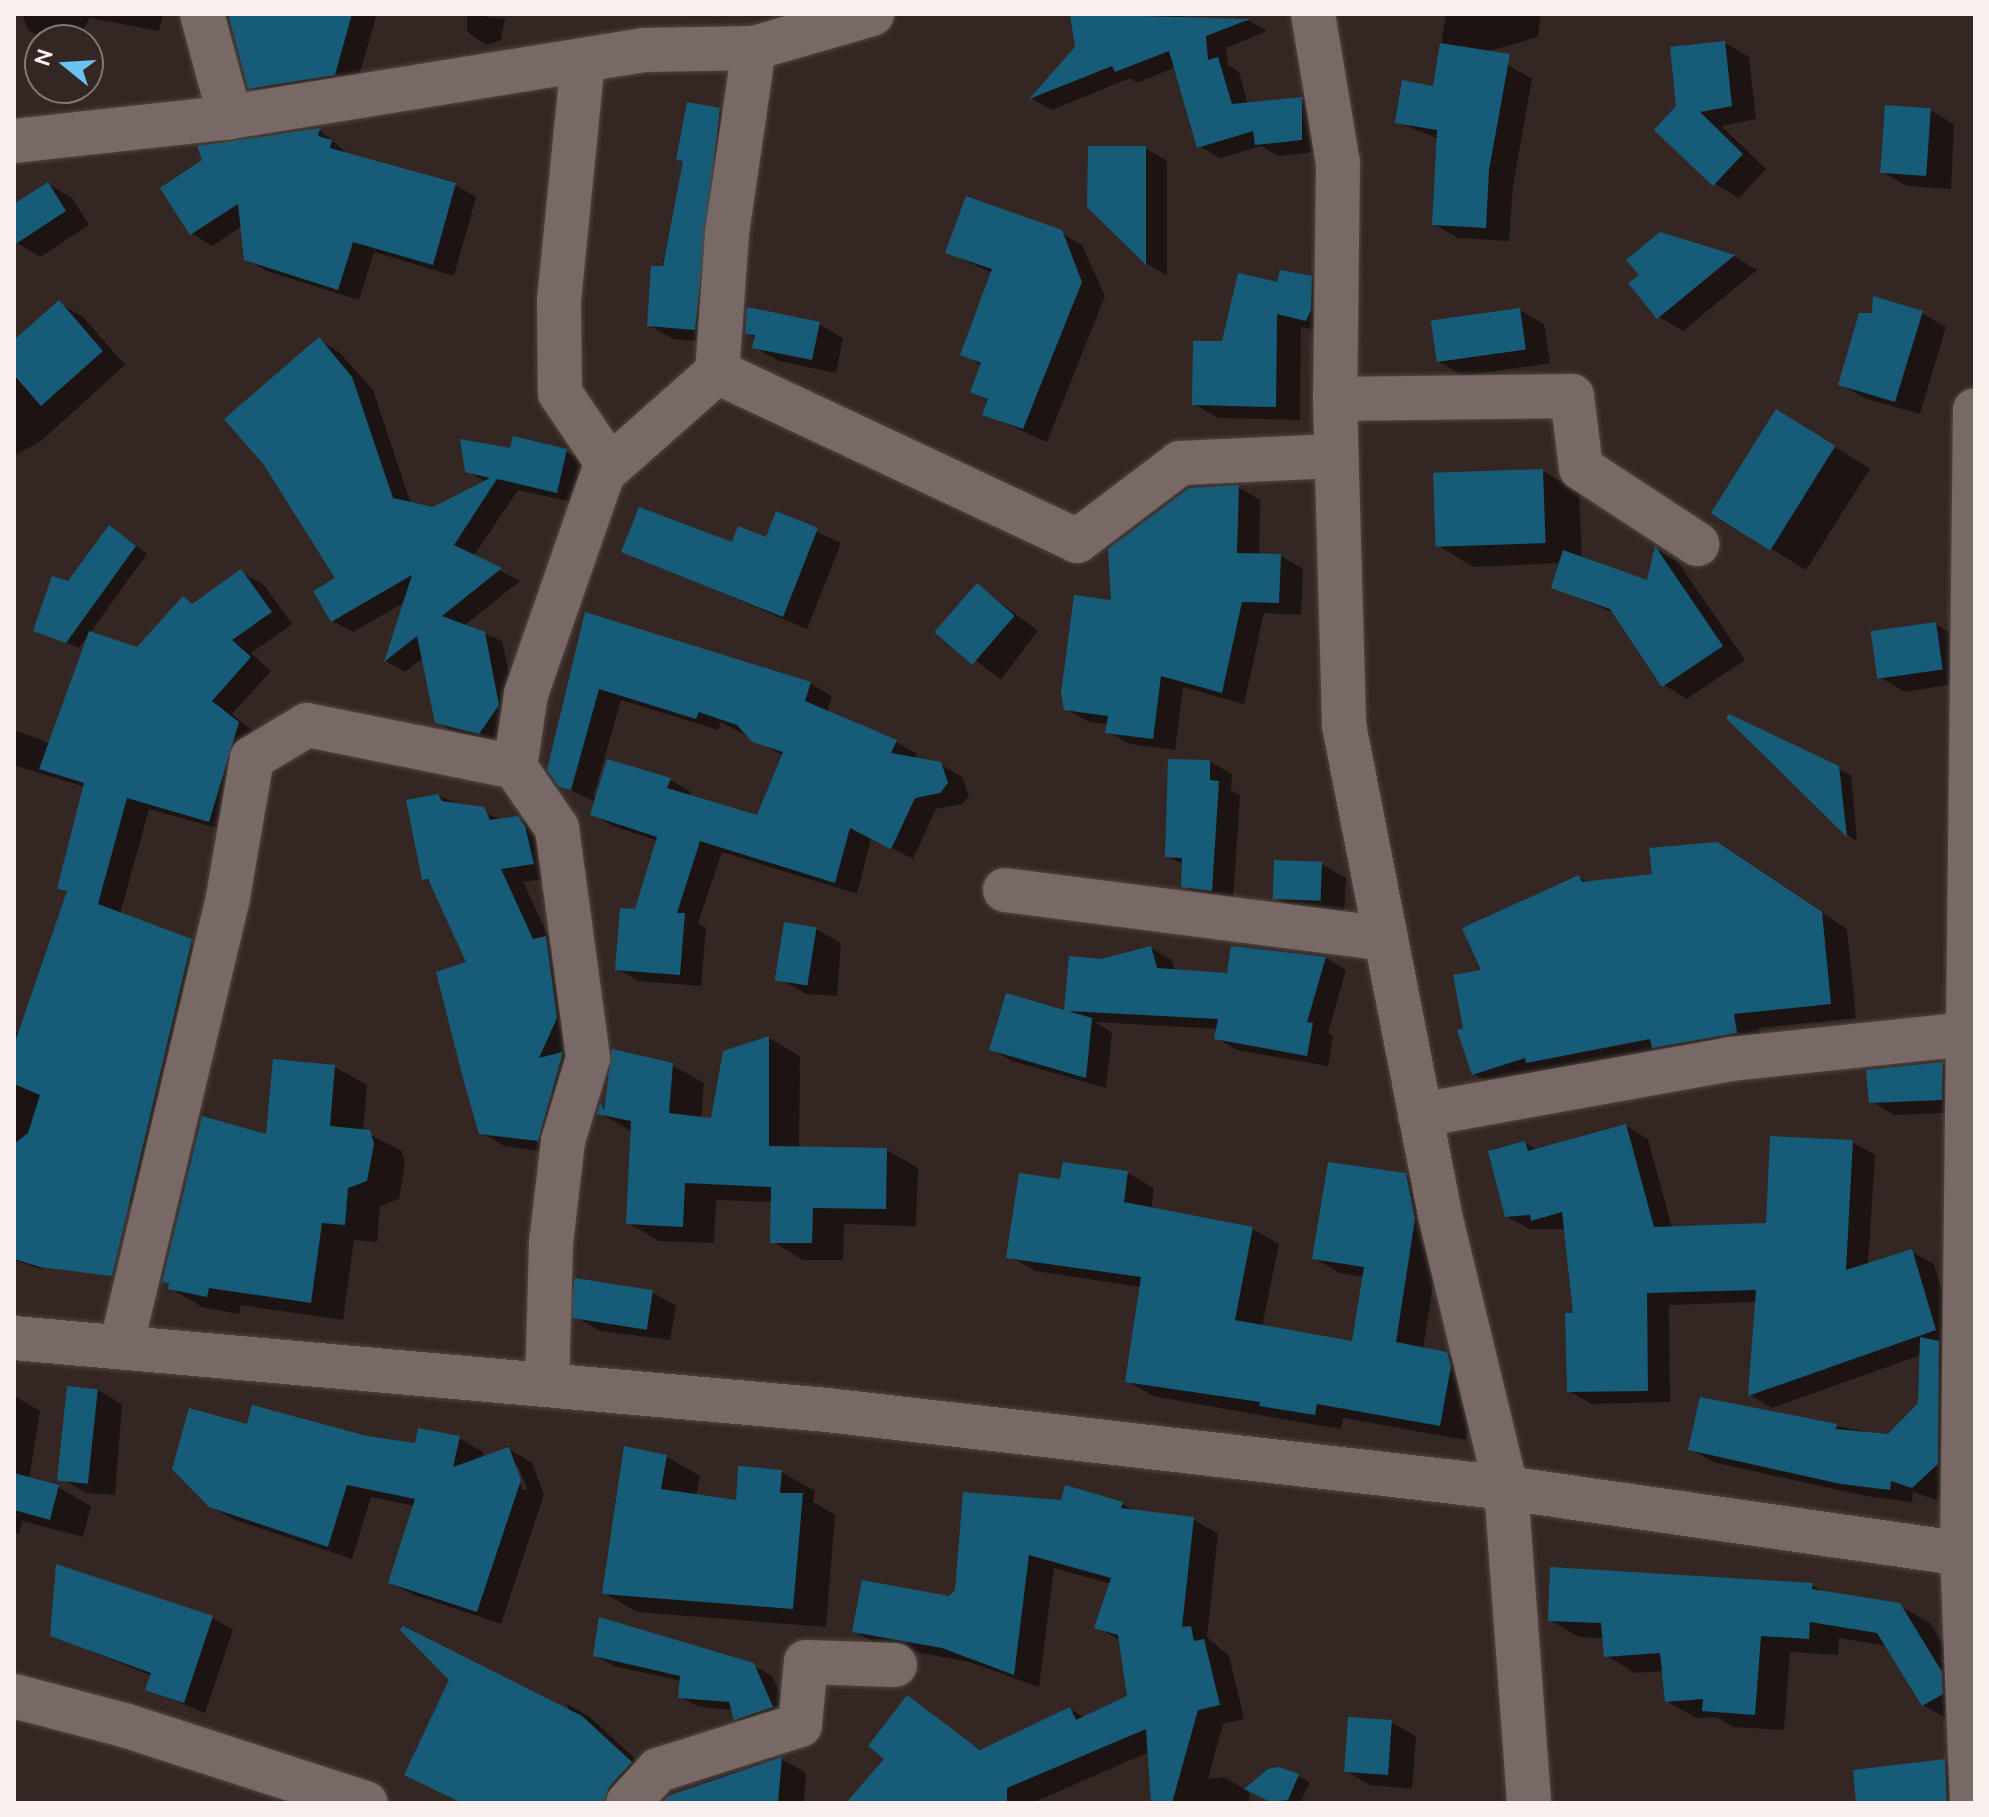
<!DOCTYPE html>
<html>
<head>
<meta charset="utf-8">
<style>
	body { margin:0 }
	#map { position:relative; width:1989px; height:1817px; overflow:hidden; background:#342723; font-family:Ubuntu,sans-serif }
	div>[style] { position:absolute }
	.shadow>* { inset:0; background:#0007; transform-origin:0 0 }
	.building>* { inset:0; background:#165c79; transform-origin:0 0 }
	.roads { filter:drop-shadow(0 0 2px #504642) drop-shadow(0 0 2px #504642) }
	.minor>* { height:44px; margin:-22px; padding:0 22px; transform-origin:22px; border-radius:22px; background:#786964 }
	span { translate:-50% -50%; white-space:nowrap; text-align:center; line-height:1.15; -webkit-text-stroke:7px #342723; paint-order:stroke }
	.frame { position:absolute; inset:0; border:16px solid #f9f0ed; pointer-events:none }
	.north { position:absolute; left:24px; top:24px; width:80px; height:80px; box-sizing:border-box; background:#342723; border:2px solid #837774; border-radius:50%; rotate:288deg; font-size:22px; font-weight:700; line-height:32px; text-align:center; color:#f9f0ed }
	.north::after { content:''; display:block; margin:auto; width:28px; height:36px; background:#69c4f1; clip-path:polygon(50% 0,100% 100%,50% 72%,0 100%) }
</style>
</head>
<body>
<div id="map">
	<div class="shadow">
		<div style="clip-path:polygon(22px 14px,163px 14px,159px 31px,90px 18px,76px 40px,46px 40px,28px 30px)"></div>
		<div style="clip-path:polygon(227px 14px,377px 14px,356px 86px,272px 100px,250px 87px)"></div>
		<div style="clip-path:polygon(467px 14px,505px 19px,501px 40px,487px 45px,475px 38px,467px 31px)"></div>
		<div style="clip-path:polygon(1072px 14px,1183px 14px,1184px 18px,1249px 21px,1267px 31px,1226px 48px,1228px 65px,1239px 72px,1248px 105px,1301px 99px,1322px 111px,1323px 151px,1278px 156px,1261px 146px,1220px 158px,1199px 146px,1176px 67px,1137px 83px,1130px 78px,1052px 110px,1032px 99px,1077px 48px)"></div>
		<div style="clip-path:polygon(1420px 14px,1541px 14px,1538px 37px,1464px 58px,1441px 45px,1446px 15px)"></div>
		<div style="clip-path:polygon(1725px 43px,1749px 57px,1756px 119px,1721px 126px,1766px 169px,1739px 198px,1715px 184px,1678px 107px)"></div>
		<div style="clip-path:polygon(1508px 65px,1532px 79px,1513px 185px,1509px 241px,1458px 238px,1434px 224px,1439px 139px,1397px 122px,1435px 88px)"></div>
		<div style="clip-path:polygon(719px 110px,744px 124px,719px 343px,673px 339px,649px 325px,685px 163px,678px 159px)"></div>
		<div style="clip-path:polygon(1930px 110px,1954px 124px,1951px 189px,1907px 186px,1883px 172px)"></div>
		<div style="clip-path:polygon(319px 130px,351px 156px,455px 185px,476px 197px,454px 276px,374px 252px,359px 300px,267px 271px,246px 259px,242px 226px,212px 246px,192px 234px)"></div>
		<div style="clip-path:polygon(1145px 148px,1167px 161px,1167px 275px,1147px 264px,1089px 206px)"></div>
		<div style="clip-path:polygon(48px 184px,72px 198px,89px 225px,40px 257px,14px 241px,14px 206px)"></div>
		<div style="clip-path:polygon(1057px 231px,1082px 245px,1105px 296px,1047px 442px,984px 414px,989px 401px,973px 391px,982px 366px,963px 354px,992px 273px,948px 252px)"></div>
		<div style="clip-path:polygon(1661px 234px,1734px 256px,1757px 270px,1683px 331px,1659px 317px)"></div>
		<div style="clip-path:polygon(1311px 278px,1335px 292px,1330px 333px,1301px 327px,1300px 420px,1218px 418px,1194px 404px,1223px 343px,1279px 284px)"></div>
		<div style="clip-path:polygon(59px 303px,83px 317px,125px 365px,41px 441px,14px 456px,14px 342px)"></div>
		<div style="clip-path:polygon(1519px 310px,1544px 324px,1550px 363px,1463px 376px,1439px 362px)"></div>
		<div style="clip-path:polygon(1922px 313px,1946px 327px,1920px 414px,1864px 398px,1840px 384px)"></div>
		<div style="clip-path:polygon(819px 324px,843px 338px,836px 373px,779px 361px,754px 347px,756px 338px,747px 333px)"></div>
		<div style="clip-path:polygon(319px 340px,339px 352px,373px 390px,411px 504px,434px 509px,486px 482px,467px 471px,512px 450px,566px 451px,586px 463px,577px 503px,518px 490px,473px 557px,520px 581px,465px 625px,502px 641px,519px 717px,500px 745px,457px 734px,436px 722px,423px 658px,405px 672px,386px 661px,405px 602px,353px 632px,332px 621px,338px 579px)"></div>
		<div style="clip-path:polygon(1813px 433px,1870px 469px,1806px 570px,1713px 513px)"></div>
		<div style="clip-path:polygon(1543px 471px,1579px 492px,1582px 559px,1649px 582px,1656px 549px,1678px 562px,1745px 660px,1687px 699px,1664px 685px,1616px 614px,1554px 587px,1561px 563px,1474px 567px,1438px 546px)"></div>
		<div style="clip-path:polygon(1238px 487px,1260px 500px,1259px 556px,1281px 556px,1303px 569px,1301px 615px,1264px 613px,1244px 704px,1183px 687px,1175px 750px,1130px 744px,1108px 732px,1108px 724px,1089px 722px,1066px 709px,1113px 602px)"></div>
		<div style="clip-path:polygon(777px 514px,841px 543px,807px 629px,624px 551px,767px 540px)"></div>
		<div style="clip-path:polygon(121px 535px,147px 554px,79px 648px,35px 630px,69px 584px)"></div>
		<div style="clip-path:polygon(241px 572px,263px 584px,292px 624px,251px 653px,271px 671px,232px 714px,259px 736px,231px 832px,149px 809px,120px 914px,213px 954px,151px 1212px,14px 1168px,14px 1031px,19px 1033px,68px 893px,60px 888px,85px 787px,14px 765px,14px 730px,52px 744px,184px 599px,194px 605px)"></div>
		<div style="left:977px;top:585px;width:76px;height:61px;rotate:37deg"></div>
		<div style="clip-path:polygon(evenodd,586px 614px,810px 683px,832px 696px,827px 713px,896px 742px,917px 754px,915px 759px,940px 764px,962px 777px,969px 796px,962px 804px,936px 809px,913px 859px,871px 838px,857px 894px,722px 852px,698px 923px,706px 928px,701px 986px,639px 981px,617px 969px,658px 841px,613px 826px,592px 814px,596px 802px,561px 786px,586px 614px,621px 700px,718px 730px,721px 722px,784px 756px,758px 818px,689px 797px,691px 792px,670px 780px,593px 798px,621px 700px)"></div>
		<div style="clip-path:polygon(1935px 624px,1959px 638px,1966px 682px,1905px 692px,1881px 678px)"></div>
		<div style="clip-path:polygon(1729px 718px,1851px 775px,1857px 841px,1848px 835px)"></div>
		<div style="clip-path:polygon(1210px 762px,1232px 774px,1231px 790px,1240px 795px,1233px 902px,1205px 899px,1183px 886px,1184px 865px,1167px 856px)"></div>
		<div style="clip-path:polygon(438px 796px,503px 820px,518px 818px,542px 832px,556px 877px,523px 882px,550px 940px,580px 1032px,561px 1154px,504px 1146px,481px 1132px,469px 963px,432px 883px,424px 879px)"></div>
		<div style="clip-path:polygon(1717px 844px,1847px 929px,1856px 1018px,1759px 1028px,1762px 1047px,1500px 1089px,1474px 1074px,1465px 1030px,1484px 971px,1579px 877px,1589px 883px,1654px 876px)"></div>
		<div style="clip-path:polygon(1321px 864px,1346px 878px,1344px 918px,1299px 912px,1275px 898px)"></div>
		<div style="clip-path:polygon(816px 929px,841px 943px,837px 996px,806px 994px,781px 980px)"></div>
		<div style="clip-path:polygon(1151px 948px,1172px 960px,1175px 971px,1228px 975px,1233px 948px,1326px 958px,1346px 970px,1328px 1033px,1333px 1036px,1328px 1066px,1237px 1050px,1217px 1038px,1218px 1029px,1095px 1022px,1112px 1032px,1106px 1088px,1012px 1061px,991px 1049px,1066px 1012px,1101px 961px)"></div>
		<div style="clip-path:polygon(769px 1038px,800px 1056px,799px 1149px,887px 1150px,918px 1168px,916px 1226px,844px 1224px,843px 1260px,803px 1260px,772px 1241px,773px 1202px,716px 1200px,714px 1243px,659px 1241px,628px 1223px,631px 1131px,600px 1113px,602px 1105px,606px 1107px,672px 1065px,704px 1083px,701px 1119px,713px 1121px)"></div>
		<div style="clip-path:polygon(1942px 1064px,1965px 1077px,1964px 1112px,1894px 1115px,1871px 1101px)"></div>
		<div style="clip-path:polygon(335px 1067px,367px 1085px,363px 1131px,402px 1151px,405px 1164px,399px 1199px,380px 1206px,377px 1242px,354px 1240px,343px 1320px,241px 1305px,239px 1314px,202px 1307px,170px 1288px,268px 1137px)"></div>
		<div style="clip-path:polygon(1626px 1126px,1648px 1139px,1672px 1228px,1768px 1225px,1852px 1142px,1875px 1155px,1868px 1265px,1912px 1252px,1934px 1264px,1957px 1342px,1960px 1477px,1936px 1500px,1913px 1492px,1912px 1502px,1866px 1496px,1713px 1462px,1690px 1449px,1701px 1400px,1889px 1436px,1920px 1404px,1921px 1355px,1772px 1408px,1750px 1395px,1757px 1302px,1669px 1305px,1670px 1402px,1591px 1404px,1569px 1391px,1576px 1315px,1566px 1229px,1529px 1229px,1506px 1216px,1525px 1143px,1537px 1150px)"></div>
		<div style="clip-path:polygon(1128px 1173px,1154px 1188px,1151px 1209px,1253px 1229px,1279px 1244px,1262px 1327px,1354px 1344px,1364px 1277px,1340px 1273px,1314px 1258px,1406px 1175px,1432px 1190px,1441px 1234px,1423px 1349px,1447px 1354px,1473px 1369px,1476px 1382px,1466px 1440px,1343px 1418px,1341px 1429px,1287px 1420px,1153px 1396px,1127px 1381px,1141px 1287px,1035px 1271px,1009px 1256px,1062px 1181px)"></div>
		<div style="clip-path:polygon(14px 1228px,46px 1240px,41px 1269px,14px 1260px)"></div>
		<div style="clip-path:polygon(652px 1292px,676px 1306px,670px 1340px,600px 1331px,576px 1317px)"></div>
		<div style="clip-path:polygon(98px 1390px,122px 1404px,115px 1495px,87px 1493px,63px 1480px)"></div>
		<div style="clip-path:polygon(14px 1396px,40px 1411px,29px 1479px,58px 1487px,91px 1506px,83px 1537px,22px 1521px,19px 1534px,14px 1533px)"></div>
		<div style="clip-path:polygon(evenodd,248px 1427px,417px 1445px,459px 1438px,483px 1452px,482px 1459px,509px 1449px,532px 1463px,544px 1495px,501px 1624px,414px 1595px,390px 1582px,414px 1506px,371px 1497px,352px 1559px,235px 1520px,210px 1506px,248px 1427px,514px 1466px,518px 1466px,527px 1489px,523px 1490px,514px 1466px)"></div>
		<div style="clip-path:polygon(625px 1448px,667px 1457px,700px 1476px,696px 1496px,737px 1502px,781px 1472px,815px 1491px,813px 1502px,835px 1515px,826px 1627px,637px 1612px,604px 1593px)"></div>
		<div style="clip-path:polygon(1062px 1502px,1122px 1504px,1136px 1512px,1193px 1519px,1218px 1534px,1207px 1637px,1229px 1656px,1244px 1719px,1223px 1724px,1208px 1779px,1224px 1777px,1246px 1790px,1268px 1771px,1298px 1776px,1310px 1782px,1300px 1803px,1275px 1803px,1249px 1790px,1250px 1803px,1153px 1803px,1149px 1752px,1032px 1803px,849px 1803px,887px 1759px,907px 1698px,983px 1751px,1070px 1709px,1085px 1718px,1129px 1697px,1121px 1641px,1097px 1627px,1111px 1584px,1054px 1568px,1039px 1687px,969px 1662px,879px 1645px,854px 1631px,950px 1598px)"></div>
		<div style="clip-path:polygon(58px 1567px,213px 1618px,233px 1630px,205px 1713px,147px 1689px,152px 1676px,52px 1635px)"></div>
		<div style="clip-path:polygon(1812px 1585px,1827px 1594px,1899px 1605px,1930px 1623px,1971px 1691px,1953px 1722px,1923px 1705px,1887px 1646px,1839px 1638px,1838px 1655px,1790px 1652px,1784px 1730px,1734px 1727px,1716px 1717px,1696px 1718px,1666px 1701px,1664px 1671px,1635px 1673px,1605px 1655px,1604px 1638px,1579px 1637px,1550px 1620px)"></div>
		<div style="clip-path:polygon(595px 1655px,753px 1665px,772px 1676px,791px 1718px,755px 1729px,736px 1718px,734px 1710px,699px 1707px,680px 1697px,681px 1681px,614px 1666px)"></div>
		<div style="clip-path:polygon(567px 1704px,590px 1717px,655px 1777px,636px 1803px,462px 1803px,407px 1774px,569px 1712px)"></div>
		<div style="clip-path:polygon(1391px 1722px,1416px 1736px,1412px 1789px,1370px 1785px,1346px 1771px)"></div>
		<div style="clip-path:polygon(781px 1759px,806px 1773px,804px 1803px,664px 1803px)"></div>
		<div style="clip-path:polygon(1945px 1761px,1969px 1775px,1970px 1803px,1859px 1803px)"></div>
	</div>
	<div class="building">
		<div style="clip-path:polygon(228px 14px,352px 14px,335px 75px,248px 89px)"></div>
		<div style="clip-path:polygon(1070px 14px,1250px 19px,1206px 36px,1208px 60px,1218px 57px,1232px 104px,1302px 97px,1302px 140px,1255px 145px,1253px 131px,1197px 148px,1169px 51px,1115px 72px,1112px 66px,1029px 99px,1075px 47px)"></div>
		<div style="clip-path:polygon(1725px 41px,1732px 106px,1700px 112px,1743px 154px,1713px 186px,1654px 130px,1676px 106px,1670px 47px)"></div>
		<div style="clip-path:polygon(1440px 43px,1510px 54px,1489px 170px,1486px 228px,1432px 225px,1437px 130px,1395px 123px,1402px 80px,1433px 86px)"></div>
		<div style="clip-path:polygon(687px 102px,720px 108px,695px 330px,647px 326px,651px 266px,663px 266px,683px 161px,676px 160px)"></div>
		<div style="left:1885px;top:105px;width:46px;height:68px;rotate:4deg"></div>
		<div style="clip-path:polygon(320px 128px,318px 136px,332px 140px,330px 148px,456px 183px,433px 265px,353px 242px,338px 290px,244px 260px,238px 204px,190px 235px,160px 188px,202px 160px,197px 146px)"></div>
		<div style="clip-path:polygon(1088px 146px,1146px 146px,1146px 265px,1087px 207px)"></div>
		<div style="clip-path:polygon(48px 182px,66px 211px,14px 245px,14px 204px)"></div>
		<div style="clip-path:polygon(966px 196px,1062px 230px,1082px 282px,1023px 429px,982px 415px,988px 399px,970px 392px,981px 363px,960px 355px,992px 269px,945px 253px)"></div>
		<div style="clip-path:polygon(1660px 232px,1735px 255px,1657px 319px,1628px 283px,1639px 275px,1626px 260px)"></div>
		<div style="clip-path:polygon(1280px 270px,1312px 276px,1311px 310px,1306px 321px,1277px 314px,1276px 407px,1192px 405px,1193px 341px,1222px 341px,1238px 273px,1277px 282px)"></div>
		<div style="clip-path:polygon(1873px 296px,1923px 311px,1895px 402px,1838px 385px,1859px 313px,1872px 313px)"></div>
		<div style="clip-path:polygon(59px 300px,103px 351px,41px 406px,14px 375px,14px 340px)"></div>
		<div style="clip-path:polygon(747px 307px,820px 322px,812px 360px,752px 348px,755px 335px,745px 334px)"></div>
		<div style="left:1520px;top:308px;width:42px;height:90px;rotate:82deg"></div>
		<div style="clip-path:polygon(319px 337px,352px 377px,393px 498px,433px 507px,490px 478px,465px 472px,460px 439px,510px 448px,513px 436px,567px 449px,557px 493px,497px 479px,454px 545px,502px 568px,442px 616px,485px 632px,499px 705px,479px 734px,435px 723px,417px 636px,384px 662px,412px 575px,331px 622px,313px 591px,335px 578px,264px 465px,224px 419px)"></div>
		<div style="left:1776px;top:409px;width:70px;height:123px;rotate:32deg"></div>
		<div style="left:1543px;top:469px;width:74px;height:110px;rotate:88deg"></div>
		<div style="clip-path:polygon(1239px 485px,1237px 553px,1281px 554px,1279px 603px,1242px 602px,1222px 693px,1161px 676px,1153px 739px,1105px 733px,1108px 716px,1064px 710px,1061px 693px,1074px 595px,1111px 600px,1108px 549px,1189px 488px)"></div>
		<div style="clip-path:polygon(639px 507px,732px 542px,738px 526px,766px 537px,776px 511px,818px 528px,783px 617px,621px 552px)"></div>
		<div style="clip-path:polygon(109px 525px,136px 546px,66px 643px,33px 631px,52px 576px,68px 581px)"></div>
		<div style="clip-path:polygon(1655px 546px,1723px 646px,1662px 687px,1610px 609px,1551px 588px,1563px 550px,1647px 580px)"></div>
		<div style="clip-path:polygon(241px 569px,272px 612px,232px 640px,251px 657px,212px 701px,239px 722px,209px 822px,127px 798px,98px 904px,192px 939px,112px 1276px,40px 1267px,14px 1259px,14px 1144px,28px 1133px,40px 1095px,14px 1084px,14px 1045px,67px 891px,57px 889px,84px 783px,39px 769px,89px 631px,137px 647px,183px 596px,192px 604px)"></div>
		<div style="left:977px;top:583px;width:50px;height:65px;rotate:41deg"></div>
		<div style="clip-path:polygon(585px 612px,811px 682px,805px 701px,897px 740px,891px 753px,941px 762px,948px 783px,940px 793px,915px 798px,891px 849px,850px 828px,835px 883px,700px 841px,677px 913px,685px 913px,680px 975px,615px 970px,620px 908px,635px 909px,657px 837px,590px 815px,607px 759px,671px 778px,667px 788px,757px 815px,783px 752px,752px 742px,737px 725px,699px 712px,696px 719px,599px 689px,571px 790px,559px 787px,547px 770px)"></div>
		<div style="left:1936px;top:622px;width:48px;height:66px;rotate:82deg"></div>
		<div style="clip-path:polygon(1729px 714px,1839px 766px,1847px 837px,1726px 718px)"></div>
		<div style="clip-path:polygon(1168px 759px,1210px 760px,1210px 780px,1219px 781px,1212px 891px,1181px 887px,1182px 858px,1165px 857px)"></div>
		<div style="clip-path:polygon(438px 794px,442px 801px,484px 807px,490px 820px,518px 816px,525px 826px,534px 864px,501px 869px,533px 939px,546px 936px,557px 1018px,539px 1058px,562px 1052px,562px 1056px,538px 1141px,479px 1134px,463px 1078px,436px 972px,466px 962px,428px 879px,422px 880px,406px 800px)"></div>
		<div style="clip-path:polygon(1717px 842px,1822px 912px,1831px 1004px,1734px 1014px,1737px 1033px,1652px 1048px,1650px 1039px,1526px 1063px,1525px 1058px,1472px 1075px,1457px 1030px,1463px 1028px,1453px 975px,1481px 970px,1462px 928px,1579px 875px,1582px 882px,1652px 874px,1649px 848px)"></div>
		<div style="left:1274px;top:860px;width:48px;height:39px;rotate:2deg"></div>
		<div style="left:784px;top:922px;width:33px;height:59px;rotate:9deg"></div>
		<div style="clip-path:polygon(1151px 946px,1157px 968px,1227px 973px,1231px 946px,1326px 957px,1307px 1022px,1313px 1023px,1307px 1056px,1214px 1039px,1218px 1019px,1068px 1011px,1092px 1018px,1086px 1078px,989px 1050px,1006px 993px,1064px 1010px,1069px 956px,1101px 959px)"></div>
		<div style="clip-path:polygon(769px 1036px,769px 1146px,887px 1148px,886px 1209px,813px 1208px,812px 1243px,770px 1243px,771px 1187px,685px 1183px,683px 1227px,626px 1224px,631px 1121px,597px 1114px,601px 1102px,604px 1110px,612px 1049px,673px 1063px,669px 1113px,711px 1118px,723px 1051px)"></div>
		<div style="clip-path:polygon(273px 1059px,335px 1065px,330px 1126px,370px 1130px,374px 1144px,367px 1181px,348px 1188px,345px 1225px,322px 1223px,311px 1303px,209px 1288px,207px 1297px,168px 1289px,169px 1283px,162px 1282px,202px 1116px,266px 1134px)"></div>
		<div style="clip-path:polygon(1943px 1062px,1942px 1100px,1869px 1103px,1866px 1070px)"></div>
		<div style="clip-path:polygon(1626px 1124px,1654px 1227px,1766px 1223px,1770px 1136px,1853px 1140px,1846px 1270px,1912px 1249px,1936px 1330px,1748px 1396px,1756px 1290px,1647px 1293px,1648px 1391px,1567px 1392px,1565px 1313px,1573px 1313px,1562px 1212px,1531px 1221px,1530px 1215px,1505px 1217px,1488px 1151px,1525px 1141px,1528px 1151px)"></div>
		<div style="clip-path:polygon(1063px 1162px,1128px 1171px,1124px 1202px,1253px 1227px,1235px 1320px,1352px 1341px,1364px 1267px,1312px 1259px,1328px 1162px,1406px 1173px,1415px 1219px,1396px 1342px,1447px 1352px,1451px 1366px,1440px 1426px,1317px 1404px,1315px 1415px,1259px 1406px,1260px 1402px,1125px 1382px,1141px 1277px,1006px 1258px,1019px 1173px,1060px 1179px)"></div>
		<div style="left:575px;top:1278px;width:79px;height:40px;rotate:9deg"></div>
		<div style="clip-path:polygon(1920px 1337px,1939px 1341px,1938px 1464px,1912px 1488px,1891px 1481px,1890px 1490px,1841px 1484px,1688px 1450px,1700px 1397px,1837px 1424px,1836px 1429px,1888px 1434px,1918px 1403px)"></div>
		<div style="left:67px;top:1386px;width:31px;height:95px;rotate:6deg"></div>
		<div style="clip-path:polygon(252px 1405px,367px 1436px,415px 1443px,418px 1428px,460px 1436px,453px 1467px,509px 1447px,521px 1480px,477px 1612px,388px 1583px,415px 1499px,347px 1485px,328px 1547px,209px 1507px,172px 1469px,189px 1408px,247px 1424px)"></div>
		<div style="clip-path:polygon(624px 1446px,667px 1455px,661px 1489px,736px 1500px,738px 1466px,782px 1470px,780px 1493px,803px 1493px,793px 1609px,602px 1594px)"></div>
		<div style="clip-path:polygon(14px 1473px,59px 1485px,50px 1520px,14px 1510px)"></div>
		<div style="clip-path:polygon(1065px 1485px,1123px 1502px,1121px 1508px,1194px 1517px,1182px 1627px,1191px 1626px,1194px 1641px,1204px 1639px,1220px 1705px,1198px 1710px,1172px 1803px,1151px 1803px,1146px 1729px,1007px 1788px,1007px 1803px,846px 1803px,884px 1759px,868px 1746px,907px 1695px,980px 1750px,1070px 1707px,1076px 1720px,1127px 1696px,1118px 1635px,1094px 1628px,1111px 1578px,1029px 1555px,1014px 1675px,942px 1648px,852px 1632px,862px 1580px,949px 1596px,955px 1590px,963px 1492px,1061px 1500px)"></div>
		<div style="clip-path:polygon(56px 1564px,213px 1616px,184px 1703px,145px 1690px,151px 1673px,50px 1636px)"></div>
		<div style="clip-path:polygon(1550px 1567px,1813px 1583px,1812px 1589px,1900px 1603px,1942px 1672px,1943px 1694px,1922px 1706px,1877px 1633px,1810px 1622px,1809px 1639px,1761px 1636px,1755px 1715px,1702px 1711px,1703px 1699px,1665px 1702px,1660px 1653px,1604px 1657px,1601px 1623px,1548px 1621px)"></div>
		<div style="clip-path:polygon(599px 1617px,754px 1663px,773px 1707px,734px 1720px,729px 1702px,678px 1698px,680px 1676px,593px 1656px)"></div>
		<div style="clip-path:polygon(403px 1626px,582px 1716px,632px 1762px,609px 1787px,604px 1803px,462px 1803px,404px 1775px,449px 1680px,400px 1630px)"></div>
		<div style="left:1348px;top:1717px;width:44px;height:55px;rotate:4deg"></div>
		<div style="clip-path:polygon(782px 1757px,778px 1803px,662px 1803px,668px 1796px)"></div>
		<div style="clip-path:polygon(1945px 1759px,1947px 1803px,1856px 1803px,1853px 1770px)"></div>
		<div style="clip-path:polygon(1279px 1767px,1299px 1774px,1288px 1800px,1271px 1802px,1244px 1789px,1268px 1769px)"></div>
	</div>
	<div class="roads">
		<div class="minor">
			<div style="left:202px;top:14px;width:107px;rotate:74.8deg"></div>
			<div style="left:1313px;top:14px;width:151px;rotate:80.5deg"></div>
			<div style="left:1338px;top:163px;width:236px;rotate:90.7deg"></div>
			<div style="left:1335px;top:399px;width:326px;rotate:88.4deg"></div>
			<div style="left:1344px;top:725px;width:499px;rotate:78.9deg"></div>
			<div style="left:1440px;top:1215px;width:281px;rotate:76.4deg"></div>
			<div style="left:1506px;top:1488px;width:316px;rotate:85.8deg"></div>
			<div style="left:754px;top:48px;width:188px;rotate:98.3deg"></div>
			<div style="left:727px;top:234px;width:138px;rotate:94.1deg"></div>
			<div style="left:717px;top:372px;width:398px;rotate:25.1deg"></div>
			<div style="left:1077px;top:541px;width:129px;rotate:-37.1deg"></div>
			<div style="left:1180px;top:463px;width:156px;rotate:-2.6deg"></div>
			<div style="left:583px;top:60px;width:243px;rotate:95.7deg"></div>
			<div style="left:559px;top:302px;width:91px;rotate:89.4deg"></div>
			<div style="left:560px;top:393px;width:89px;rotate:56deg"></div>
			<div style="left:14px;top:141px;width:217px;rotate:-6.3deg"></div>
			<div style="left:230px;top:117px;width:418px;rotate:-9.2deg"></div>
			<div style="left:643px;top:50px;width:111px;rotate:-1deg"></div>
			<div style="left:754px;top:48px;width:123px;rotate:-16.1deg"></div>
			<div style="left:1335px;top:399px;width:237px;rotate:-0.7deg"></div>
			<div style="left:1572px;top:396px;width:73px;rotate:82.9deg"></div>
			<div style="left:1581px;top:468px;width:139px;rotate:33.2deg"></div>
			<div style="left:515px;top:767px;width:74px;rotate:55.5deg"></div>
			<div style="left:557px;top:828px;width:232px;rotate:82.3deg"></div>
			<div style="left:588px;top:1058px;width:87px;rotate:106.8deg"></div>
			<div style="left:563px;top:1141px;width:103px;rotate:96.7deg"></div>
			<div style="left:551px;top:1243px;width:142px;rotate:91.6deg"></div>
			<div style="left:1005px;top:890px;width:384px;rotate:7.3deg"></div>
			<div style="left:1420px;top:1115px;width:315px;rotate:-10.2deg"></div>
			<div style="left:1730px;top:1059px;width:239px;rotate:-6deg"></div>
			<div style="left:14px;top:1338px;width:816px;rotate:5.06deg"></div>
			<div style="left:827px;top:1410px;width:683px;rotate:6.55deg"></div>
			<div style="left:1506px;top:1488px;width:474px;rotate:8.2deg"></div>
			<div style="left:121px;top:1347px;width:463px;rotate:-76.6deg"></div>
			<div style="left:228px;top:897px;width:141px;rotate:-80.2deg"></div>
			<div style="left:252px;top:758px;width:64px;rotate:-31deg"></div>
			<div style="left:307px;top:725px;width:212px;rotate:11.4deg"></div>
			<div style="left:515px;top:767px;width:74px;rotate:-81.4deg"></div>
			<div style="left:526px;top:694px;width:234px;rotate:-70.8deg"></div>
			<div style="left:603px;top:473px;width:152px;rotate:-41.5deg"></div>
			<div style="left:14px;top:1696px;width:114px;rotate:14.8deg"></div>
			<div style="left:124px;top:1725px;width:254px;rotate:17.9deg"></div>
			<div style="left:628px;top:1803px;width:45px;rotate:-47.7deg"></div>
			<div style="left:658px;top:1770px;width:149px;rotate:-17.6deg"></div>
			<div style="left:800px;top:1725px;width:63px;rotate:-84.6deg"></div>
			<div style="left:806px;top:1662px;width:89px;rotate:1.9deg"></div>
			<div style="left:1972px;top:1803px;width:247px;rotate:-92.3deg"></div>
			<div style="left:1962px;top:1556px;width:1146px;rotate:-89.35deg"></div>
		</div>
	</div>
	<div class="frame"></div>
	<div class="north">N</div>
</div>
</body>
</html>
